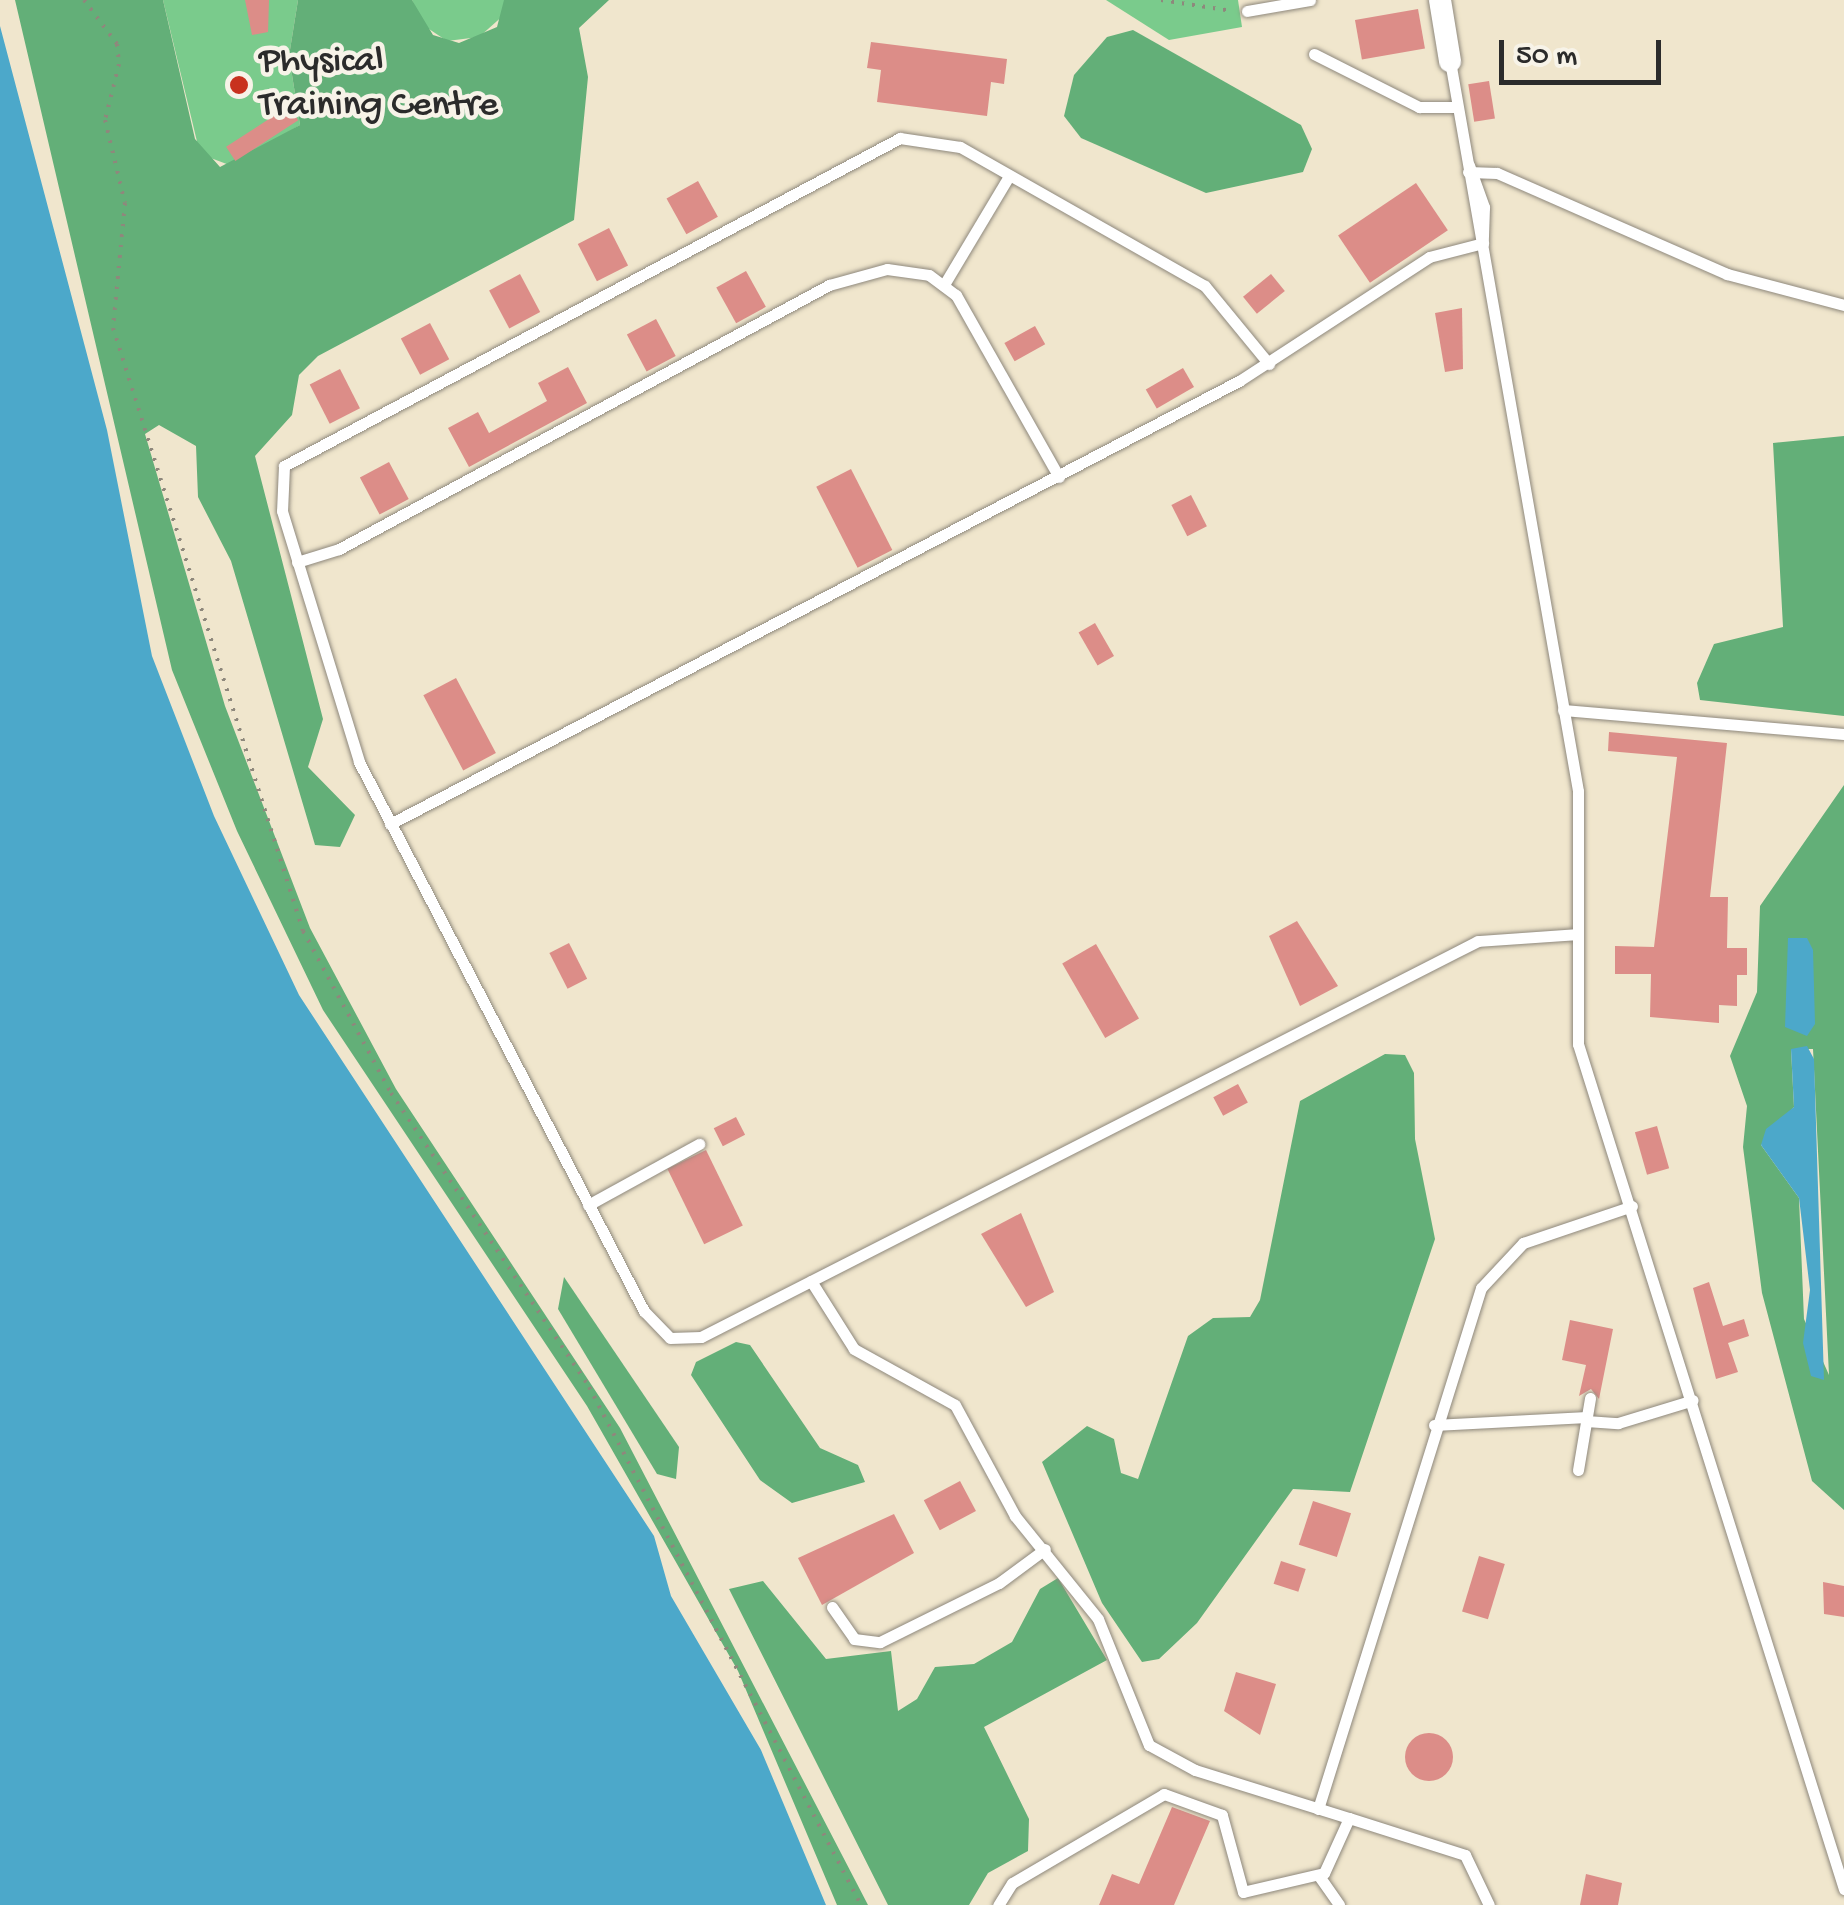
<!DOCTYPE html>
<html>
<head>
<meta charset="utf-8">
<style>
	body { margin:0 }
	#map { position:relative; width:1844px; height:1905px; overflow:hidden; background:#f0e6cd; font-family:"Gochi Hand",sans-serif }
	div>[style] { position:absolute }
	.green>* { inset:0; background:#7acb8c }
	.forest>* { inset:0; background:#63af78 }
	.water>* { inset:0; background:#4ca8ca }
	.building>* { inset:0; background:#dc8d88; transform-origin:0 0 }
	.round { border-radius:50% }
	.path>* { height:4px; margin-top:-2px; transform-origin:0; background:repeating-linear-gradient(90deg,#8e887c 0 2.5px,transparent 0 10.5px) }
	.roads { filter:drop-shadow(0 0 2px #8e887c) drop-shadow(0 0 2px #8e887c) }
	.service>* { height:11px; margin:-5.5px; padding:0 5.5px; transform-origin:5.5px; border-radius:5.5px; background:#fff }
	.minor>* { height:22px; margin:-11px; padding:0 11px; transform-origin:11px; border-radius:11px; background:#fff }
	.dots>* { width:28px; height:28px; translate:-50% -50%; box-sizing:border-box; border:5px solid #f7f3e8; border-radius:50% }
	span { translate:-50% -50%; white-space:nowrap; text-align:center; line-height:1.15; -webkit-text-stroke:9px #f7f3e8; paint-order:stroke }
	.poi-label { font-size:38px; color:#2b2b2b }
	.left { translate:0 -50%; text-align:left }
	.scale { position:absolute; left:1499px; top:40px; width:162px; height:45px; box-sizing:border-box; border:5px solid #2b2b2b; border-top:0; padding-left:12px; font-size:30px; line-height:35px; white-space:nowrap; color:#2b2b2b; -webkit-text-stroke:8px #f7f3e8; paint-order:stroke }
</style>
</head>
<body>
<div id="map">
	<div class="green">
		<div style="clip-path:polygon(163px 0,298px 0,289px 56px,300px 125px,232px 166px,200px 154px)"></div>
		<div style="clip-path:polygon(412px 0,504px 0,505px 14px,479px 37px,447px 41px,423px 25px)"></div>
		<div style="clip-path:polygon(1106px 0,1238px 0,1242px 27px,1169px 40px)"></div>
	</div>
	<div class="forest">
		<div style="clip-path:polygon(15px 0,163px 0,195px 139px,220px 167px,300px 125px,289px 56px,298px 0,412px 0,433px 35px,459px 43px,497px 27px,504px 0,609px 0,579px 28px,588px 77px,574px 220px,318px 356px,299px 375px,292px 415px,255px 456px,323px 719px,308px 767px,355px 815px,340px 847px,315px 845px,231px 561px,198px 497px,196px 446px,159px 425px,145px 434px,225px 706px,310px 928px,396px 1089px,620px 1428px,868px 1905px,837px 1905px,738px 1671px,587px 1406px,323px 1010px,237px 831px,172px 670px)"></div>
		<div style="clip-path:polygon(1133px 30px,1301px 125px,1312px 149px,1303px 172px,1206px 193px,1081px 138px,1064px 116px,1074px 75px,1107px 37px)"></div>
		<div style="clip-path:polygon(1844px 436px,1844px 716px,1700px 700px,1697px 683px,1714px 644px,1783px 627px,1773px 443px)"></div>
		<div style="clip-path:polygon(evenodd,1844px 785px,1844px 1510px,1812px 1481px,1762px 1293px,1743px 1147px,1747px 1106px,1730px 1056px,1757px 992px,1760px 906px,1844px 785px,1791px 1049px,1813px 1049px,1829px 1375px,1804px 1319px,1799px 1198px,1761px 1145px,1794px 1107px,1791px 1049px)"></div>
		<div style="clip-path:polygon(1385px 1054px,1405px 1055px,1414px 1073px,1415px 1139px,1435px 1239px,1350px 1492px,1293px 1489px,1197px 1623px,1159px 1659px,1142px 1662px,1102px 1603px,1042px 1462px,1087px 1426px,1114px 1439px,1121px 1473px,1138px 1479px,1188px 1336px,1213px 1318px,1250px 1317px,1260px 1300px,1300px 1101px)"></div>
		<div style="clip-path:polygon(564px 1277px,679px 1447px,676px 1479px,657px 1474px,558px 1309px)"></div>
		<div style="clip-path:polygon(736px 1342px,750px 1345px,820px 1448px,858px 1465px,865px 1482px,792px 1503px,760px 1480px,691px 1375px,696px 1362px)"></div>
		<div style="clip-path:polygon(1058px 1578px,1107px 1660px,984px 1727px,1029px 1819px,1028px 1851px,988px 1873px,969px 1905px,888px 1905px,729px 1589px,763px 1581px,826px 1659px,891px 1651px,898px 1711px,917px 1699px,935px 1667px,974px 1664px,1012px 1642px,1040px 1589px)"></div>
	</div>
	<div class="water">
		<div style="clip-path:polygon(0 26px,107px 430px,152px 656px,214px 816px,299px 995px,654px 1536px,671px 1596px,761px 1750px,826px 1905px,0 1905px)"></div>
		<div style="clip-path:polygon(1788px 938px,1807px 938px,1813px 950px,1815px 1024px,1807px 1036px,1785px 1027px)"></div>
		<div style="clip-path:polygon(1791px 1049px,1807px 1046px,1814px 1059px,1824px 1380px,1811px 1376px,1803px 1343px,1810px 1290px,1799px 1198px,1761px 1145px,1766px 1129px,1794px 1107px)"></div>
	</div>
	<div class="building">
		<div style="clip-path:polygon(245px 0,269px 0,268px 32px,252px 35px)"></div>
		<div style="left:1418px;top:9px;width:40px;height:64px;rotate:80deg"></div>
		<div style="clip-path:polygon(871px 42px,1007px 59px,1004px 84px,991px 82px,987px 116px,877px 102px,881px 70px,867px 68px)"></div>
		<div style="left:1489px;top:81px;width:38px;height:21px;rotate:81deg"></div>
		<div style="left:289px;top:106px;width:17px;height:75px;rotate:57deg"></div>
		<div style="left:698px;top:181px;width:41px;height:36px;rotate:61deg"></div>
		<div style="left:1416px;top:183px;width:57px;height:94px;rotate:56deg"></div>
		<div style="left:609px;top:228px;width:42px;height:35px;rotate:63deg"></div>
		<div style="left:746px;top:271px;width:41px;height:34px;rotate:61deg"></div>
		<div style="left:520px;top:274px;width:43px;height:35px;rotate:62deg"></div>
		<div style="left:1271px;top:274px;width:22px;height:36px;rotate:51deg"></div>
		<div style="clip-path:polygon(1462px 308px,1463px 369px,1445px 372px,1435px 313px)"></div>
		<div style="left:656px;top:319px;width:42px;height:33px;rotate:62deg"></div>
		<div style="left:430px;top:323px;width:41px;height:33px;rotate:62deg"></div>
		<div style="left:1035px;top:326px;width:21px;height:35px;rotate:61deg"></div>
		<div style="clip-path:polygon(568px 367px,587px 403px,469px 467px,448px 428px,478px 412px,489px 433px,547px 401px,538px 383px)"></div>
		<div style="left:1183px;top:368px;width:22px;height:43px;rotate:60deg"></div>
		<div style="left:340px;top:369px;width:44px;height:34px;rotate:63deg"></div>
		<div style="left:389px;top:462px;width:42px;height:33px;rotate:62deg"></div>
		<div style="left:851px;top:469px;width:91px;height:39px;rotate:63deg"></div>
		<div style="left:1191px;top:495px;width:35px;height:22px;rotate:63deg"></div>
		<div style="left:1095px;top:623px;width:38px;height:19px;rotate:60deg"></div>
		<div style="left:456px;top:678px;width:85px;height:37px;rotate:62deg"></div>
		<div style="clip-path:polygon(1609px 732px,1727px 743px,1710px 897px,1728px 897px,1727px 948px,1747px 948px,1747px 975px,1737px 975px,1737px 1006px,1719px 1005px,1719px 1023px,1650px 1017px,1651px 974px,1615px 974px,1615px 946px,1654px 947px,1677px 757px,1608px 751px)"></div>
		<div style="clip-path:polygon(1297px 921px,1338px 986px,1300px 1006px,1269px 936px)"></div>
		<div style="left:569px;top:943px;width:40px;height:22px;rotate:63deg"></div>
		<div style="left:1096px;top:944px;width:86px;height:39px;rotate:60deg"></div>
		<div style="left:1238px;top:1084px;width:21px;height:28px;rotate:62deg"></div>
		<div style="left:736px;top:1117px;width:20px;height:25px;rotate:63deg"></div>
		<div style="left:1657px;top:1126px;width:44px;height:23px;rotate:74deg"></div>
		<div style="left:706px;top:1150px;width:84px;height:43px;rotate:64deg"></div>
		<div style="clip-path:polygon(1021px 1213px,1054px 1292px,1026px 1307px,981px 1234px)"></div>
		<div style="clip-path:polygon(1709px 1282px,1723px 1326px,1744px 1319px,1749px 1336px,1728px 1343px,1738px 1372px,1716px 1379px,1693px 1288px)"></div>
		<div style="clip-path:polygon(1570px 1320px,1613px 1329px,1599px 1399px,1591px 1389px,1579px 1396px,1586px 1365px,1562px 1360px)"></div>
		<div style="left:960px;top:1481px;width:34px;height:41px;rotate:62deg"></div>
		<div style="left:1313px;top:1501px;width:40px;height:46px;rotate:18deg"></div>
		<div style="clip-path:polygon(894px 1514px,914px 1553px,822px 1605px,798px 1558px)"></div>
		<div style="left:1479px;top:1556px;width:27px;height:58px;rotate:17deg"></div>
		<div style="left:1281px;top:1561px;width:26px;height:24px;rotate:18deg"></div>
		<div style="clip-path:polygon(1823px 1582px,1844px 1586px,1844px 1617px,1824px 1614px)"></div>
		<div style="clip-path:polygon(1236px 1672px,1276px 1684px,1260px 1735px,1224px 1711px)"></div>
		<div class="round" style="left:1405px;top:1733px;width:48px;height:48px"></div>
		<div style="clip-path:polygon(1172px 1807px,1210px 1821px,1174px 1905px,1099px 1905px,1112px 1874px,1139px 1884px)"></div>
		<div style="clip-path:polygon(1586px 1874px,1622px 1883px,1618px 1905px,1580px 1905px)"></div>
	</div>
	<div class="path">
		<div style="left:84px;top:0;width:55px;rotate:53.1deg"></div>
		<div style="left:117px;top:44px;width:20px;rotate:84deg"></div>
		<div style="left:119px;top:64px;width:58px;rotate:104deg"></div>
		<div style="left:105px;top:120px;width:85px;rotate:76.5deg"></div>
		<div style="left:125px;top:203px;width:126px;rotate:95.5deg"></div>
		<div style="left:113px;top:328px;width:632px;rotate:72.51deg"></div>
		<div style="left:303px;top:931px;width:184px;rotate:61.5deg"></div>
		<div style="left:391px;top:1093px;width:354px;rotate:56deg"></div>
		<div style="left:589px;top:1387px;width:585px;rotate:62.3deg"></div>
		<div style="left:1161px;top:0;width:72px;rotate:8.8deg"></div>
	</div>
	<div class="roads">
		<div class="service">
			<div style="left:1247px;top:11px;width:64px;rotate:-9.9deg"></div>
			<div style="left:1314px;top:54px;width:118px;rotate:26.8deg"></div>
			<div style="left:1419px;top:107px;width:38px"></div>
			<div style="left:1450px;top:61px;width:741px;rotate:80.05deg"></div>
			<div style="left:1578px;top:791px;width:253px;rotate:90deg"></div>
			<div style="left:1578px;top:1044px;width:886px;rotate:72.53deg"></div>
			<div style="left:1469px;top:165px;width:45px;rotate:70.3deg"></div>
			<div style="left:1484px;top:207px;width:37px;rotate:92deg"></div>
			<div style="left:1468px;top:172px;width:29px;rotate:2deg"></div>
			<div style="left:1497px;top:173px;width:251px;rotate:23.7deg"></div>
			<div style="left:1727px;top:274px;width:121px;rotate:14.8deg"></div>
			<div style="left:945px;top:283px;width:125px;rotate:-59.1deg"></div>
			<div style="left:1269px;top:364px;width:101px;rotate:-129.4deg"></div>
			<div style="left:1205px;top:286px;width:282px;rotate:-150.4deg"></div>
			<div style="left:960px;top:147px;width:61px;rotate:-171.5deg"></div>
			<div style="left:900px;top:138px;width:698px;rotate:151.97deg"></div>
			<div style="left:284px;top:466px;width:45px;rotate:92.5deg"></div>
			<div style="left:282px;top:511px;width:263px;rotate:72.9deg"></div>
			<div style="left:359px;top:762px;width:619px;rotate:62.57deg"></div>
			<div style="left:644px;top:1311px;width:37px;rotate:46deg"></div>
			<div style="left:670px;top:1338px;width:31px;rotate:-2deg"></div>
			<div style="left:701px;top:1337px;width:872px;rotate:-27.01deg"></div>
			<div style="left:1478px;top:941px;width:99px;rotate:-4deg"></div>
			<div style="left:297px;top:562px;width:44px;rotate:-17.2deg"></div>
			<div style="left:339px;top:549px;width:557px;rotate:-28.31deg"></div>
			<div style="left:829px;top:285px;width:60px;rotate:-15.4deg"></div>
			<div style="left:887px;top:269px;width:42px;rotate:8.1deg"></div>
			<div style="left:929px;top:275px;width:34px;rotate:37deg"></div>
			<div style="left:956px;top:295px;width:209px;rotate:60.5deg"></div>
			<div style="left:1563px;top:710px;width:282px;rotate:4.9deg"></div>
			<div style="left:390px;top:824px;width:958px;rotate:-27.56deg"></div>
			<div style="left:1239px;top:381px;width:227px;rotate:-33.1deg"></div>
			<div style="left:1429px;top:257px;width:56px;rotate:-14.5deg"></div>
			<div style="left:588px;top:1205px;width:127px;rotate:-28.8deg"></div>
			<div style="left:811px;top:1281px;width:80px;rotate:57.7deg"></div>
			<div style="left:854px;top:1349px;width:115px;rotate:29deg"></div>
			<div style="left:955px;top:1405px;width:126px;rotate:61.6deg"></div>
			<div style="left:1015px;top:1516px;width:132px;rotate:51.1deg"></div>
			<div style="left:1098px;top:1619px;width:136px;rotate:68deg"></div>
			<div style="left:1149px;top:1745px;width:52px;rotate:28.5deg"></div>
			<div style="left:1195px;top:1770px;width:161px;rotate:17.3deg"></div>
			<div style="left:1349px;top:1818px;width:60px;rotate:114.4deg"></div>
			<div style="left:1324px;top:1873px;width:83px;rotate:166.8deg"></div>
			<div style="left:1243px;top:1892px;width:80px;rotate:-105.3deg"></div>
			<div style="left:1222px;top:1815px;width:62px;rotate:-160.1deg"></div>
			<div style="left:1164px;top:1794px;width:176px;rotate:149.6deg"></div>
			<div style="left:1012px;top:1883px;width:26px;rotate:122deg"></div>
			<div style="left:1586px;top:1421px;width:32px;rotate:4deg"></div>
			<div style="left:1618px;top:1423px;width:78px;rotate:-17deg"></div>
			<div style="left:1434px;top:1425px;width:153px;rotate:-3deg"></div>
			<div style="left:1578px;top:1470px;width:73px;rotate:-80.5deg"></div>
			<div style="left:832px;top:1607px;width:39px;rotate:55deg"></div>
			<div style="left:854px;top:1639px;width:26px;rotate:7deg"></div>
			<div style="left:880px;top:1642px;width:133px;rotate:-26.4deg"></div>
			<div style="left:999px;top:1583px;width:57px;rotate:-36.5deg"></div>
			<div style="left:1318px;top:1809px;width:546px;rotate:-72.63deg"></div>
			<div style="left:1481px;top:1288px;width:62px;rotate:-47deg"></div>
			<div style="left:1523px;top:1243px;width:115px;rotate:-18.7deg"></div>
			<div style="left:1349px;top:1818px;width:122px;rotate:17.7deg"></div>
			<div style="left:1465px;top:1855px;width:55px;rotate:64.4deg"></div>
			<div style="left:1319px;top:1876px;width:35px;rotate:55deg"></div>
		</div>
		<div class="minor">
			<div style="left:1440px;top:0;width:62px;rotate:80.7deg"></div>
		</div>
	</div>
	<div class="dots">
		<div style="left:239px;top:85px;background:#c8321e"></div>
	</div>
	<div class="poi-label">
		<span class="left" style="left:259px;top:85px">Physical<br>Training Centre</span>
	</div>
	<div class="scale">50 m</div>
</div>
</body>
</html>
